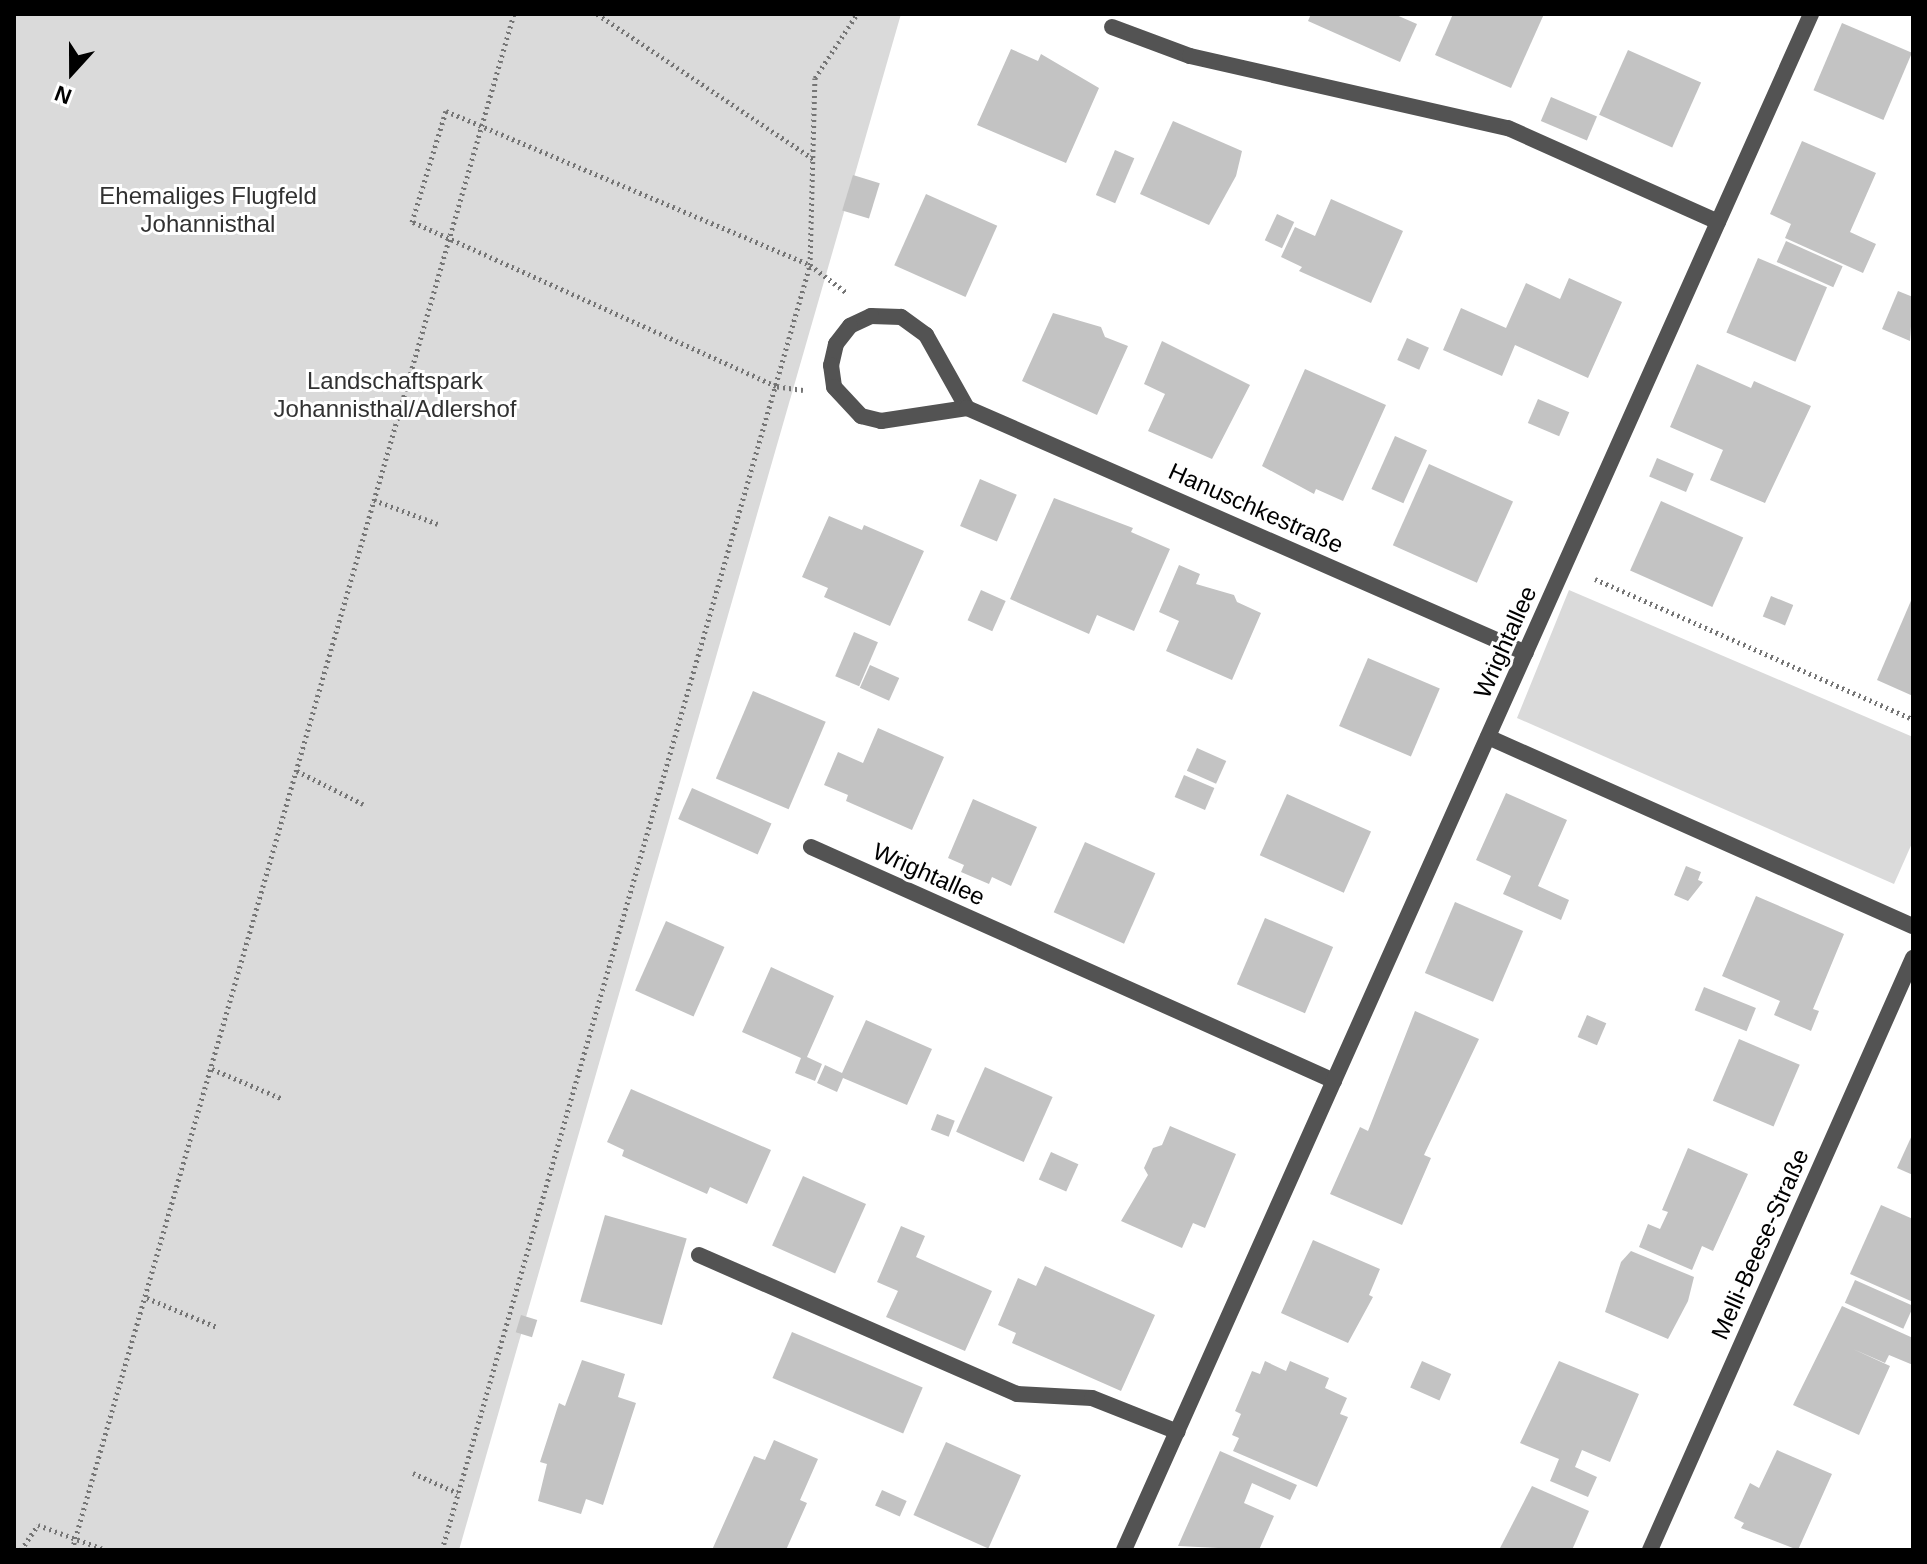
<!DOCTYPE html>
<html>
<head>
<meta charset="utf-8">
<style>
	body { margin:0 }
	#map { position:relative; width:1927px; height:1564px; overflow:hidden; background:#fff; font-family:Arial,sans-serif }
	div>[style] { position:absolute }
	.green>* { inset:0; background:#dadada }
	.building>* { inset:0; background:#c3c3c3; transform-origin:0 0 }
	.path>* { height:5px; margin-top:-2.5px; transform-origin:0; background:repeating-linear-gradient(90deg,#757575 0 2px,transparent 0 6px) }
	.minor>* { height:16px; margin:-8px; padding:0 8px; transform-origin:8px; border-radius:8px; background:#535353 }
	span { translate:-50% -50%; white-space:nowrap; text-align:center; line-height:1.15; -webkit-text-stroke:6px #fff; paint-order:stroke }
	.park-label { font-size:24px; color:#313131 }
	.street-label { font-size:24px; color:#000 }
	.frame { position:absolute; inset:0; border:16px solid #000; pointer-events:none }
	.north { position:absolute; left:32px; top:32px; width:80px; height:80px; -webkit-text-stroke:6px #fff; paint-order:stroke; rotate:201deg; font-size:22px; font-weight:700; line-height:32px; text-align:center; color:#000 }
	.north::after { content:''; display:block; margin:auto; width:28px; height:36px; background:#000; clip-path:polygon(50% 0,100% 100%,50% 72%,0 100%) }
</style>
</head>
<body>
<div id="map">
	<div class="green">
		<div style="clip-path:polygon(14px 14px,901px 14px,459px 1550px,14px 1550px)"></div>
		<div style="clip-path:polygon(1569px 590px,1913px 737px,1913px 841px,1894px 884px,1517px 718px)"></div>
	</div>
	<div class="building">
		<div style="clip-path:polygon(1311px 14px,1394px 14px,1417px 24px,1400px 62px,1308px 21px)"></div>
		<div style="clip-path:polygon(1453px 14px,1544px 14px,1511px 88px,1435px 55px)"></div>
		<div style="left:1842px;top:23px;width:76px;height:73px;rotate:23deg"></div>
		<div style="clip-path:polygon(1011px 49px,1038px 61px,1041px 54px,1099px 88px,1066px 163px,977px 125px)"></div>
		<div style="left:1628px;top:50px;width:80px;height:71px;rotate:24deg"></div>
		<div style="left:1551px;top:97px;width:50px;height:26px;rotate:23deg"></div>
		<div style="clip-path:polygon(1173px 121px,1242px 151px,1236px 176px,1209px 225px,1140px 194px)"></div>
		<div style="clip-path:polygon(1802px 141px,1876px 173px,1850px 232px,1876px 244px,1863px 273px,1785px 238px,1791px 224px,1770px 214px)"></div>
		<div style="left:1115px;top:150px;width:21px;height:49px;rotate:23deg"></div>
		<div style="left:853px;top:175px;width:28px;height:37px;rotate:17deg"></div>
		<div style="left:926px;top:194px;width:78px;height:78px;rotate:24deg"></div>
		<div style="clip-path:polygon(1331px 199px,1403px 231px,1371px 303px,1299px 271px,1302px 267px,1281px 257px,1295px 227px,1315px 236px)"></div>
		<div style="left:1277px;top:214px;width:19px;height:29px;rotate:25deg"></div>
		<div style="left:1786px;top:241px;width:62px;height:23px;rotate:24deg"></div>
		<div style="left:1758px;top:258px;width:75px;height:81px;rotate:23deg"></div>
		<div style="clip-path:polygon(1569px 278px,1622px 302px,1588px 378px,1515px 345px,1502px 376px,1443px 350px,1461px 308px,1506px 328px,1526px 283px,1560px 299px)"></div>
		<div style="clip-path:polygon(1898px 291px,1913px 297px,1910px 341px,1882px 329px)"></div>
		<div style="clip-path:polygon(1053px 313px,1101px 327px,1105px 337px,1128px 346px,1097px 415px,1022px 381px)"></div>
		<div style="left:1407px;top:338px;width:24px;height:24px;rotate:24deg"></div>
		<div style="clip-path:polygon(1162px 341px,1250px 385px,1212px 459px,1148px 431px,1165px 394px,1144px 384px)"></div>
		<div style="clip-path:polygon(1697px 364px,1751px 388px,1754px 381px,1811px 406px,1765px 503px,1710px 480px,1723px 450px,1670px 427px)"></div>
		<div style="clip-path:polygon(1305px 369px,1386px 405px,1343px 501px,1316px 489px,1314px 494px,1262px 466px)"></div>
		<div style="left:1538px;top:399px;width:34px;height:26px;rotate:23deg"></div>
		<div style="left:1395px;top:436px;width:35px;height:58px;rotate:24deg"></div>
		<div style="left:1657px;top:458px;width:40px;height:20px;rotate:23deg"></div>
		<div style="left:1429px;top:464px;width:92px;height:89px;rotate:24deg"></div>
		<div style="left:980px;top:479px;width:40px;height:51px;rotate:23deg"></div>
		<div style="clip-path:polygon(1054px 498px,1133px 528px,1131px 532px,1170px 549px,1134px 631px,1097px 615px,1089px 634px,1010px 599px)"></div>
		<div style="left:1661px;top:501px;width:90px;height:76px;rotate:24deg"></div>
		<div style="clip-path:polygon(829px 516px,862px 530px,864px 525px,924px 551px,890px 626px,824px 597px,828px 588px,802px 577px)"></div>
		<div style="clip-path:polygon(1179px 565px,1200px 574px,1196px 584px,1234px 595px,1237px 602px,1261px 613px,1232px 680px,1166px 651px,1179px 621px,1159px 612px)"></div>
		<div style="left:981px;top:590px;width:27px;height:33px;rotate:24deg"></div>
		<div style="left:1771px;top:596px;width:24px;height:22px;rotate:22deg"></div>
		<div style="clip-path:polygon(1913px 596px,1913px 696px,1877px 680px)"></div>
		<div style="left:854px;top:632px;width:26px;height:48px;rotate:23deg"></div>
		<div style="left:1368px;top:658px;width:78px;height:74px;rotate:23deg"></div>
		<div style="left:870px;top:665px;width:32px;height:25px;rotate:24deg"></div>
		<div style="left:753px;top:691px;width:79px;height:95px;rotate:23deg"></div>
		<div style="clip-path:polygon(878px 728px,944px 757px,912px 830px,846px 801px,848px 795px,824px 785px,838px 752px,863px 763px)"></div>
		<div style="left:1197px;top:748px;width:32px;height:25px;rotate:24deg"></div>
		<div style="left:1184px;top:775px;width:33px;height:24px;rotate:23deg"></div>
		<div style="left:692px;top:788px;width:87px;height:34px;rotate:24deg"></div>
		<div style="clip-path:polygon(1506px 793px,1567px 820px,1538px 886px,1569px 900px,1561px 920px,1503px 894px,1511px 876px,1476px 860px)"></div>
		<div style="left:1287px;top:794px;width:92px;height:67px;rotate:24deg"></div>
		<div style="clip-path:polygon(973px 799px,1037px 827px,1011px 886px,992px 877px,989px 884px,961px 872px,964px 865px,948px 858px)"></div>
		<div style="left:1085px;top:842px;width:77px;height:77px;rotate:24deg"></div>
		<div style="clip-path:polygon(1686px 866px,1701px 872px,1698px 880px,1703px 882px,1688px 901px,1674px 895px)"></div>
		<div style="clip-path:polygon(1756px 896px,1844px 934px,1813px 1009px,1819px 1011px,1811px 1031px,1774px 1015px,1780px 1001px,1722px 976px)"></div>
		<div style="left:1455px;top:902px;width:74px;height:77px;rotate:23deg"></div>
		<div style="left:1265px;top:918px;width:74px;height:72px;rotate:23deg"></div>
		<div style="left:666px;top:921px;width:64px;height:76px;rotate:24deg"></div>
		<div style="clip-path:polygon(771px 967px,834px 996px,807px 1057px,822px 1064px,815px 1081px,795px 1073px,801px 1058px,742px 1032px)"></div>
		<div style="left:1704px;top:987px;width:56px;height:25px;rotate:22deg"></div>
		<div style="clip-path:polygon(1415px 1011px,1479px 1039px,1424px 1155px,1431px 1158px,1402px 1225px,1330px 1194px,1360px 1127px,1368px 1131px)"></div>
		<div style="left:1587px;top:1015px;width:21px;height:24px;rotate:23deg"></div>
		<div style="clip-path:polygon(866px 1020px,932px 1049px,907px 1105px,843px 1078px,837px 1092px,817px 1083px,825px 1065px,842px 1073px)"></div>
		<div style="left:1739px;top:1039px;width:66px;height:67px;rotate:23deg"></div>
		<div style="left:985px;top:1067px;width:74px;height:71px;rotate:24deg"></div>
		<div style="clip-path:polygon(631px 1089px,771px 1150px,747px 1204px,710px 1187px,707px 1194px,622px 1156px,624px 1150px,607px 1142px)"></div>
		<div style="left:937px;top:1114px;width:19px;height:17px;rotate:21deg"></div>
		<div style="clip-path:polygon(1170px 1126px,1236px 1154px,1205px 1228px,1193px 1223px,1182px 1248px,1121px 1221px,1148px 1175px,1144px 1168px,1153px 1148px,1162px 1145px)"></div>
		<div style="clip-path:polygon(1913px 1133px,1913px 1175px,1897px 1168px)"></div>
		<div style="clip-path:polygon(1688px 1148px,1748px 1174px,1713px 1251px,1702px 1246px,1692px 1270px,1639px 1247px,1648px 1224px,1660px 1229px,1668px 1212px,1662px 1210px)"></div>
		<div style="left:1051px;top:1152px;width:30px;height:30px;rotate:24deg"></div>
		<div style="left:803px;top:1176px;width:69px;height:76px;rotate:24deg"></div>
		<div style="clip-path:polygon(1881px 1205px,1913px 1219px,1913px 1302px,1850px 1274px)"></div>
		<div style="left:605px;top:1215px;width:85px;height:90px;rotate:16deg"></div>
		<div style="clip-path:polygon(901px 1226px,925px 1236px,916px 1257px,992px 1291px,965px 1351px,886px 1317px,898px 1291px,877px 1282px)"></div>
		<div style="clip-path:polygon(1313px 1240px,1380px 1269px,1369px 1295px,1373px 1297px,1348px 1343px,1281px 1313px)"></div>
		<div style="clip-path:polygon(1631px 1251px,1694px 1277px,1688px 1301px,1668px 1339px,1605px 1312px,1621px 1262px)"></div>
		<div style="clip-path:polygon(1045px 1266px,1155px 1315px,1121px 1391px,1012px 1343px,1016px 1333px,998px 1325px,1018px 1278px,1036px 1286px)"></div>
		<div style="left:1855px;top:1280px;width:64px;height:25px;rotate:24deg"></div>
		<div style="clip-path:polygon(1842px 1306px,1913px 1338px,1913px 1365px,1889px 1355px,1885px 1363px,1853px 1349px,1890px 1366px,1859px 1435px,1793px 1405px)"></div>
		<div style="left:521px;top:1315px;width:17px;height:18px;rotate:17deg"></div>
		<div style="left:792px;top:1332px;width:142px;height:50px;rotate:23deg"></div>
		<div style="clip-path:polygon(582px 1360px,625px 1374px,618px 1397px,636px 1403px,603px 1505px,586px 1499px,581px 1514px,538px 1501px,547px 1464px,540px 1462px,559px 1403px,565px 1406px)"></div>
		<div style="clip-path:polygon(1265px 1361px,1286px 1371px,1290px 1361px,1329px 1378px,1325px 1388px,1347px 1398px,1340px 1414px,1348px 1417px,1317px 1487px,1233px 1451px,1239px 1438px,1232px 1435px,1241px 1414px,1235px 1411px,1252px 1371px,1260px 1374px)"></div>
		<div style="left:1422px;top:1361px;width:32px;height:29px;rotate:24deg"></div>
		<div style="clip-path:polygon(1559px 1361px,1639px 1394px,1610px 1462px,1582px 1450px,1575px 1467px,1597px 1477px,1588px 1497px,1550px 1481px,1559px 1459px,1520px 1443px)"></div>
		<div style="clip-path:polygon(774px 1440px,818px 1459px,800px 1500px,807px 1503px,786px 1550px,712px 1550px,754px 1456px,765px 1460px)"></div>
		<div style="left:946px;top:1442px;width:82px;height:80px;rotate:24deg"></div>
		<div style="clip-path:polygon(1777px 1450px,1832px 1474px,1798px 1550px,1741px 1528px,1744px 1523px,1734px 1518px,1750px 1483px,1759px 1488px)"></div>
		<div style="clip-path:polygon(1220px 1451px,1297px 1485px,1290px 1500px,1252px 1483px,1244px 1503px,1274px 1516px,1259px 1550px,1178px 1546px)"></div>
		<div style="clip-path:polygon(1532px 1486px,1589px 1511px,1572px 1550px,1499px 1550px)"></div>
		<div style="left:882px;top:1490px;width:27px;height:17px;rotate:24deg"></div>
	</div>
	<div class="path">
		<div style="left:597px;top:14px;width:261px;rotate:33.8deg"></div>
		<div style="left:803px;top:390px;width:27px;rotate:-172deg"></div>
		<div style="left:776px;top:386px;width:399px;rotate:-155.7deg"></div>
		<div style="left:412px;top:222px;width:116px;rotate:-73deg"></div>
		<div style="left:446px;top:111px;width:395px;rotate:22.9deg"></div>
		<div style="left:810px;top:265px;width:46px;rotate:37.1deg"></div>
		<div style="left:374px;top:500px;width:68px;rotate:20.6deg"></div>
		<div style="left:1595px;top:579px;width:347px;rotate:23.8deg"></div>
		<div style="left:297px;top:771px;width:74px;rotate:26.6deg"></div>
		<div style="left:212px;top:1069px;width:77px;rotate:22.9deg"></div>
		<div style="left:147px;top:1298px;width:76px;rotate:22.5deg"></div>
		<div style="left:413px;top:1473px;width:49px;rotate:24deg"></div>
		<div style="left:21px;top:1550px;width:30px;rotate:-56deg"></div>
		<div style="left:38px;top:1525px;width:72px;rotate:20.2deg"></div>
		<div style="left:72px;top:1550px;width:1598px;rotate:-73.95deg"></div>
		<div style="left:442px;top:1550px;width:1337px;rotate:-74.02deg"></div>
		<div style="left:810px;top:265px;width:187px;rotate:-88.5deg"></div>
		<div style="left:815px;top:78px;width:77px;rotate:-56.7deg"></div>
	</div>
	<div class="minor">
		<div style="left:1112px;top:27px;width:83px;rotate:20.4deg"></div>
		<div style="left:1190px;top:56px;width:326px;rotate:12.8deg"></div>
		<div style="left:1508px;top:128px;width:230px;rotate:24.1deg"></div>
		<div style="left:967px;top:408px;width:84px;rotate:-119.3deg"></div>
		<div style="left:926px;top:335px;width:31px;rotate:-144deg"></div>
		<div style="left:901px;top:317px;width:30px;rotate:-178deg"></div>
		<div style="left:871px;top:316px;width:23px;rotate:155deg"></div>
		<div style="left:850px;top:326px;width:23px;rotate:128deg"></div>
		<div style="left:836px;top:344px;width:22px;rotate:103deg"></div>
		<div style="left:831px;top:365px;width:22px;rotate:82deg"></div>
		<div style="left:834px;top:387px;width:40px;rotate:47deg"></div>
		<div style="left:861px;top:416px;width:21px;rotate:14deg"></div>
		<div style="left:881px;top:421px;width:87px;rotate:-8.6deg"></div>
		<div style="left:967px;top:408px;width:610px;rotate:23.67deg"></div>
		<div style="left:1488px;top:737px;width:465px;rotate:24deg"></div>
		<div style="left:811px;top:847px;width:573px;rotate:24.1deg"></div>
		<div style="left:699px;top:1255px;width:347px;rotate:23.6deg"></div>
		<div style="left:1017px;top:1394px;width:75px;rotate:3.1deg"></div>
		<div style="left:1092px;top:1398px;width:92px;rotate:21.6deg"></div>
		<div style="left:1124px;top:1550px;width:1683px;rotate:-65.9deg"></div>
		<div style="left:1650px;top:1550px;width:648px;rotate:-66.05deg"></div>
	</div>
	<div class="park-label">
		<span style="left:208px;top:210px">Ehemaliges Flugfeld<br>Johannisthal</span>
		<span style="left:395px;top:395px">Landschaftspark<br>Johannisthal/Adlershof</span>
	</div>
	<div class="street-label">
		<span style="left:1256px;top:508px;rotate:24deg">Hanuschkestraße</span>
		<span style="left:1505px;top:642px;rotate:-66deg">Wrightallee</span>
		<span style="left:929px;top:874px;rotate:24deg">Wrightallee</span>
		<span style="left:1760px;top:1244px;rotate:-66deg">Melli-Beese-Straße</span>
	</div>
	<div class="frame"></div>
	<div class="north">N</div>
</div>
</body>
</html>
